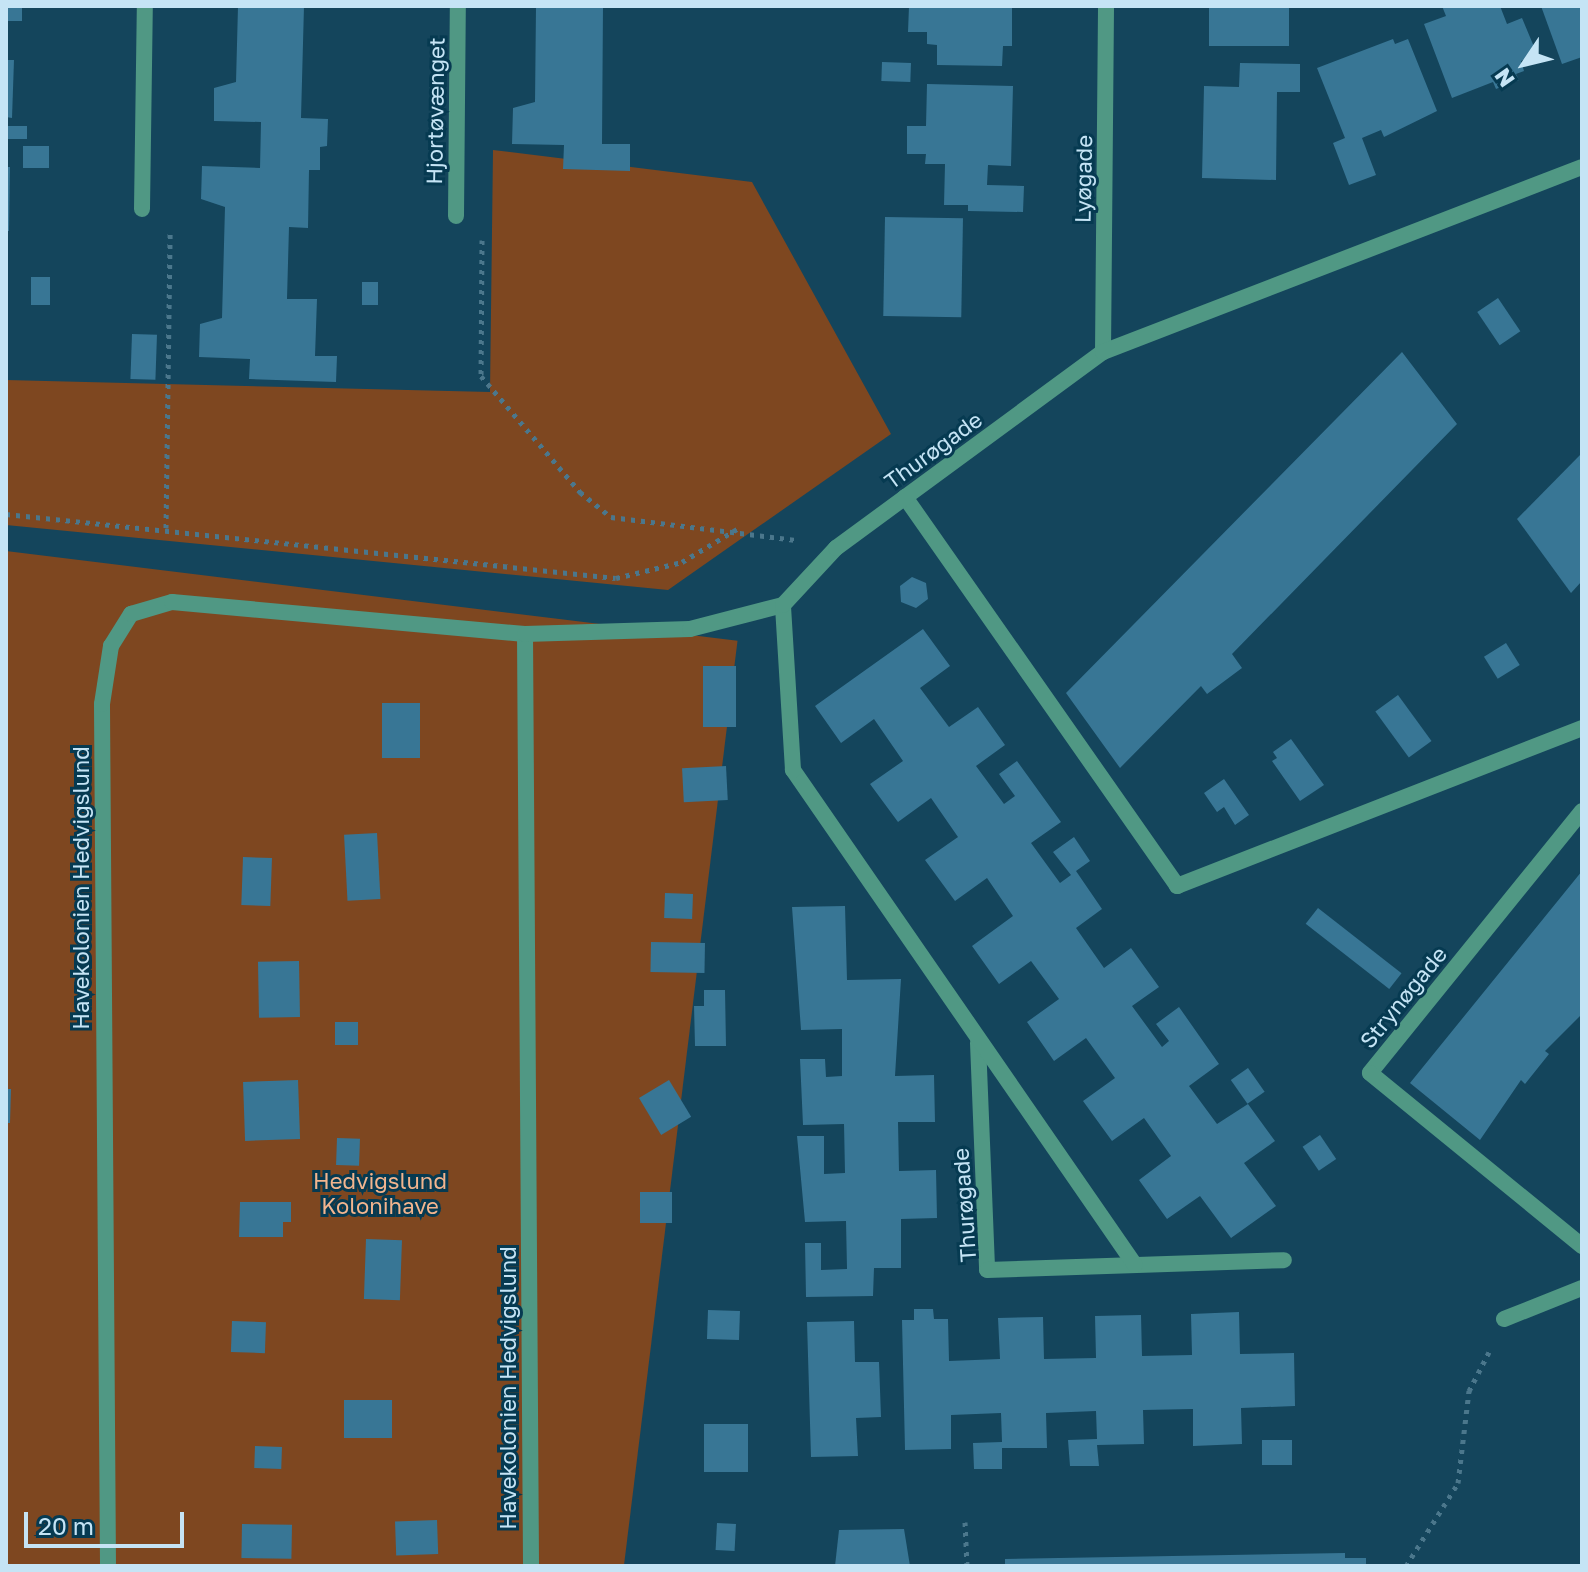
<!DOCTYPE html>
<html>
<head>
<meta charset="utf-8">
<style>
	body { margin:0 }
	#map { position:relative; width:1588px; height:1572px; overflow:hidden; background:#14455c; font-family:"Golos Text",sans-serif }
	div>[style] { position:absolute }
	.green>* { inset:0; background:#7e4720; transform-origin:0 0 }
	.building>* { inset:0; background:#387695; transform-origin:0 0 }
	.path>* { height:5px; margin-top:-2.5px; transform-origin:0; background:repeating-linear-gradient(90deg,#4b778c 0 4px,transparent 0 10px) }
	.lane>* { height:16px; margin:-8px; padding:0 8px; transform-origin:8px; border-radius:8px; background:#509884 }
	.street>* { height:16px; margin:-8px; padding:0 8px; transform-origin:8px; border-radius:8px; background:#509884 }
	span { translate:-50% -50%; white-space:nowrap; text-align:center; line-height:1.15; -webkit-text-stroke:6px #063a51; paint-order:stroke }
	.street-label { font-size:22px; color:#c5e4f5 }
	.park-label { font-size:22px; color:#f2b58e }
	.frame { position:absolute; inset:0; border:8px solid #c5e4f5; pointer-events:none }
	.north { position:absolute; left:1484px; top:24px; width:80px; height:80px; -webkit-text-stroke:6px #063a51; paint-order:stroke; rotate:235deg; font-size:22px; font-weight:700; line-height:32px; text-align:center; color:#c5e4f5 }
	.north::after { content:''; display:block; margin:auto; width:28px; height:36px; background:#c5e4f5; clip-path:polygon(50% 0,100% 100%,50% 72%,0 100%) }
	.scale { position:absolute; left:24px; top:1512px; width:160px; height:36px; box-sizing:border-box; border:4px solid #c5e4f5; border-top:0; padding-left:10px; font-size:24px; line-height:28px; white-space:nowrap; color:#c5e4f5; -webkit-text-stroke:6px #063a51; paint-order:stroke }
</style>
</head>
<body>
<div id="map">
	<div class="green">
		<div style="clip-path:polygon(493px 150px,752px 182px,891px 434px,668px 590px,6px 525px,6px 380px,490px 392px)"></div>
		<div style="left:6px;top:551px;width:737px;height:1015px;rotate:7deg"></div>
	</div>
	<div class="building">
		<div style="left:6px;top:6px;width:16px;height:15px"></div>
		<div style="clip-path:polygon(238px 6px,304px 6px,301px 118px,328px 119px,327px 146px,320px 147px,320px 170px,309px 170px,308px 228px,289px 227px,287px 299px,317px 299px,315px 356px,337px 356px,336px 382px,249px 379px,250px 359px,199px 357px,200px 324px,222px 318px,225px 207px,201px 199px,202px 166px,260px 168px,261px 122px,214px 121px,214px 88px,236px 82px)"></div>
		<div style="clip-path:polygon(536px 6px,603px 6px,602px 144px,630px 144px,630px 171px,563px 169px,564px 145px,512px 144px,513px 108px,535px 102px)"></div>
		<div style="clip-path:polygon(909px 6px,1012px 6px,1012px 46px,1003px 46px,1002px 66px,937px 65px,937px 45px,927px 44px,927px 32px,908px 32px)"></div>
		<div style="left:1209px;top:6px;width:80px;height:40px"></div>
		<div style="clip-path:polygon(1442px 6px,1500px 6px,1507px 24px,1522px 18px,1537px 54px,1521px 61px,1524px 71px,1516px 74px,1519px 80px,1496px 89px,1493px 82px,1452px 98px,1424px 24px,1446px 16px)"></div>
		<div style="clip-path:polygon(1541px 6px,1582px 6px,1582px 57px,1562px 64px)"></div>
		<div style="clip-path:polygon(1393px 39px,1395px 44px,1408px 39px,1437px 111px,1384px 137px,1381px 130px,1362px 138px,1376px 175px,1349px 185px,1333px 143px,1345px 138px,1317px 68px)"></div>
		<div style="clip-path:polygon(6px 60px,14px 60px,12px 118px,6px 117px)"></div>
		<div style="left:882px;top:62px;width:29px;height:19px;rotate:2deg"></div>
		<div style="clip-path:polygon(1240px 63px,1300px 64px,1300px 92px,1277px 92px,1276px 180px,1202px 178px,1204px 86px,1239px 87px)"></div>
		<div style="clip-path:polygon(927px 84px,1013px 86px,1011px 166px,988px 165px,987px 185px,1024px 186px,1023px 212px,968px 211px,968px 205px,944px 205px,945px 164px,925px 164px,926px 154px,907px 154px,907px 126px,926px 126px)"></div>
		<div style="left:6px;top:126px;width:21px;height:13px"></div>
		<div style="left:23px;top:146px;width:26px;height:22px"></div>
		<div style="clip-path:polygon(6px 167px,10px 167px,9px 231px,6px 231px)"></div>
		<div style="left:885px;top:217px;width:78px;height:99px;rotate:1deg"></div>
		<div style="left:31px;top:277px;width:19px;height:28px"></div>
		<div style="left:362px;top:282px;width:16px;height:23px"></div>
		<div style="left:1498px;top:298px;width:40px;height:25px;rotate:56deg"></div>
		<div style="left:132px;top:334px;width:25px;height:45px;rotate:2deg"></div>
		<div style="clip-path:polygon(1402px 352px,1457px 424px,1232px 654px,1242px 668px,1207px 694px,1201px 686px,1120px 768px,1066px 693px)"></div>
		<div style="clip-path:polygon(1582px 453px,1582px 581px,1571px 593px,1517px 519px)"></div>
		<div style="clip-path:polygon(912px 577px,926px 583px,928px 599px,916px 608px,901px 602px,900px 586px)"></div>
		<div style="clip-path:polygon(923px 629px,950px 666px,920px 688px,949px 727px,978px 707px,1005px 745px,976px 766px,1004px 804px,1015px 796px,999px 774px,1017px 761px,1061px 822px,1031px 843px,1060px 883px,1071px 875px,1053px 852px,1074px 837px,1090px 861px,1076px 871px,1102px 909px,1076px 928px,1104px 968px,1131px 948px,1159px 987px,1132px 1006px,1162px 1047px,1169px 1041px,1156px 1024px,1179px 1007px,1219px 1064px,1189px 1086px,1217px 1124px,1248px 1104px,1275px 1141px,1244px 1163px,1276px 1206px,1231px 1238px,1200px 1196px,1167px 1219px,1139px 1180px,1171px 1156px,1144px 1118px,1112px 1141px,1083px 1101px,1115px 1078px,1086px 1038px,1054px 1061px,1027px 1022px,1059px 999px,1031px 961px,999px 984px,972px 946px,1013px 916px,987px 878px,955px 901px,925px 860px,958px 837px,931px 798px,898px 822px,870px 784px,903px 761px,874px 719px,841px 743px,815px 706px)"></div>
		<div style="left:1506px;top:643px;width:26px;height:26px;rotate:58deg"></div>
		<div style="left:703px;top:666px;width:33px;height:61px"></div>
		<div style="left:1398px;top:695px;width:57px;height:28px;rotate:54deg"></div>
		<div style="left:382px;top:703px;width:38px;height:55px"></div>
		<div style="clip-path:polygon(1291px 739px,1324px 785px,1300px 801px,1272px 761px,1277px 758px,1273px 752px)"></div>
		<div style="left:726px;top:766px;width:34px;height:44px;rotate:87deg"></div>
		<div style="clip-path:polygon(1224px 779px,1249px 815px,1235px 825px,1224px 807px,1217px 812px,1204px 793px)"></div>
		<div style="left:377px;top:833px;width:66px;height:33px;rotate:87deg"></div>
		<div style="left:243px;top:857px;width:29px;height:48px;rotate:2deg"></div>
		<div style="clip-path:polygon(1582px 871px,1582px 1014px,1545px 1051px,1549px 1054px,1525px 1084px,1521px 1080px,1480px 1140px,1410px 1083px)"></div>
		<div style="left:665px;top:893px;width:28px;height:25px;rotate:2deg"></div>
		<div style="clip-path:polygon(845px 906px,847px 980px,901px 979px,895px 1076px,934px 1075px,935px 1122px,898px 1122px,899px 1171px,936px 1170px,937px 1218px,901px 1219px,901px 1268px,874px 1268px,873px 1296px,806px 1297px,805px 1243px,821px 1243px,821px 1270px,847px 1269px,846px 1221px,805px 1222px,797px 1136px,824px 1136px,824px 1174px,845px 1173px,844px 1124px,803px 1125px,800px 1059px,825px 1059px,826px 1077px,842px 1076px,842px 1029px,801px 1030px,792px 907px)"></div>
		<div style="left:1318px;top:908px;width:106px;height:20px;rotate:38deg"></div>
		<div style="left:651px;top:942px;width:54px;height:30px;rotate:1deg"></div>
		<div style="left:299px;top:961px;width:56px;height:41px;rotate:89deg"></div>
		<div style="clip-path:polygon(704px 990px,725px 990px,726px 1046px,695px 1046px,694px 1006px,704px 1006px)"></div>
		<div style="left:335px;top:1022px;width:23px;height:23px"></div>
		<div style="left:1248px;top:1068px;width:29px;height:21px;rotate:55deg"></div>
		<div style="left:298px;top:1080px;width:59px;height:55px;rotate:88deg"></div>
		<div style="left:669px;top:1080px;width:43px;height:35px;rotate:59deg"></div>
		<div style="clip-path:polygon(6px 1089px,11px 1089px,10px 1123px,6px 1123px)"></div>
		<div style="left:1320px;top:1135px;width:29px;height:21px;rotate:56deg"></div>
		<div style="left:337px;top:1138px;width:23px;height:27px;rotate:2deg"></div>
		<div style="left:640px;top:1192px;width:32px;height:31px"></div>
		<div style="clip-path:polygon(240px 1202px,291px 1202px,291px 1222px,283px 1222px,283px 1237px,239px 1237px)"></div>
		<div style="left:366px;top:1239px;width:36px;height:60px;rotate:2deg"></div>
		<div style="clip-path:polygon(914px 1309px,933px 1309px,934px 1319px,948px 1319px,949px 1361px,1000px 1359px,998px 1318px,1043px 1317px,1044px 1359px,1096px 1358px,1095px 1316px,1141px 1315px,1142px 1356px,1192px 1355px,1191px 1314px,1239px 1312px,1240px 1354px,1294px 1353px,1295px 1406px,1241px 1408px,1242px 1444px,1193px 1446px,1193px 1409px,1143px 1410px,1144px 1444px,1097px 1445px,1099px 1466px,1070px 1466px,1068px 1440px,1097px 1439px,1096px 1411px,1046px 1413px,1047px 1448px,1002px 1448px,1002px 1469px,974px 1469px,973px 1443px,1002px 1442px,1001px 1413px,951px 1415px,951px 1449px,905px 1450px,902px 1320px,914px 1320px)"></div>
		<div style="left:708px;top:1310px;width:32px;height:29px;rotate:2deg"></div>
		<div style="left:232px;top:1321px;width:34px;height:31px;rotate:2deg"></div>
		<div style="clip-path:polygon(854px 1321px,855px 1362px,879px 1362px,881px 1417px,856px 1418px,858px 1456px,811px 1457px,807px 1322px)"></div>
		<div style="left:344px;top:1400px;width:48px;height:38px"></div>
		<div style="left:704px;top:1424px;width:44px;height:48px"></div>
		<div style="left:1292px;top:1440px;width:25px;height:30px;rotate:90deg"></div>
		<div style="left:255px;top:1446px;width:27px;height:22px;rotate:2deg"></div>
		<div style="left:437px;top:1520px;width:34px;height:42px;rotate:88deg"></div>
		<div style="left:717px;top:1523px;width:19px;height:27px;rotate:3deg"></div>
		<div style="left:242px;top:1524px;width:50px;height:34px;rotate:1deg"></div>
		<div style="clip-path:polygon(904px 1529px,910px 1566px,835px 1566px,839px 1530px)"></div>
		<div style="clip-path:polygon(1345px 1553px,1345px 1558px,1366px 1558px,1366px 1566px,1005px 1566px,1005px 1559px)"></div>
	</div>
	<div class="path">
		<div style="left:482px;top:240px;width:136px;rotate:90.4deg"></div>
		<div style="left:481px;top:376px;width:153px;rotate:49.5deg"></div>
		<div style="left:580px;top:492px;width:40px;rotate:39deg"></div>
		<div style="left:611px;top:517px;width:186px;rotate:7.1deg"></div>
		<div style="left:6px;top:514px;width:613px;rotate:5.99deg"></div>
		<div style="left:616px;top:578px;width:68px;rotate:-13.6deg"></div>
		<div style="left:682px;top:562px;width:64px;rotate:-31deg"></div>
		<div style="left:166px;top:528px;width:295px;rotate:-89.2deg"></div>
		<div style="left:965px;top:1522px;width:44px;rotate:87.4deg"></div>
		<div style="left:1406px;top:1566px;width:98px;rotate:-57.9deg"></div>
		<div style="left:1458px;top:1483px;width:93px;rotate:-83.2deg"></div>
		<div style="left:1469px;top:1391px;width:44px;rotate:-62.9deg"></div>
	</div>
	<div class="lane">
		<div style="left:905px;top:497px;width:475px;rotate:55deg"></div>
		<div style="left:1177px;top:886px;width:435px;rotate:-21.3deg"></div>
		<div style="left:525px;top:634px;width:932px;rotate:89.63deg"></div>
		<div style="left:108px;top:1566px;width:862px;rotate:-90.4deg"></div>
		<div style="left:102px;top:704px;width:59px;rotate:-81.2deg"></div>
		<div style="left:111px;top:646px;width:38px;rotate:-58deg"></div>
		<div style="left:131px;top:614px;width:43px;rotate:-16.3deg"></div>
		<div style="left:172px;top:602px;width:354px;rotate:5.2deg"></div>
		<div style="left:525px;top:634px;width:165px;rotate:-1.7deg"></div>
		<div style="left:690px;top:629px;width:96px;rotate:-14.5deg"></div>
	</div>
	<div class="street">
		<div style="left:142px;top:209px;width:203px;rotate:-89.2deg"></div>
		<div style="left:456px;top:216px;width:210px;rotate:-89.5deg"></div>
		<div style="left:1103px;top:352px;width:346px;rotate:-89.5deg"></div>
		<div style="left:1582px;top:811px;width:337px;rotate:129deg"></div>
		<div style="left:1370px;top:1073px;width:274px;rotate:39.2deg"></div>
		<div style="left:978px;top:1043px;width:227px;rotate:87.7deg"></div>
		<div style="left:987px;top:1270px;width:297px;rotate:-1.9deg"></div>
		<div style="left:1135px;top:1265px;width:602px;rotate:-124.64deg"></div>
		<div style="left:793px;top:770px;width:165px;rotate:-93.5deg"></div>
		<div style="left:783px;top:605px;width:78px;rotate:-47.1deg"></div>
		<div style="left:836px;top:548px;width:331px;rotate:-36.3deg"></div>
		<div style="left:1103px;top:352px;width:513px;rotate:-21.12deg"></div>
		<div style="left:1504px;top:1319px;width:84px;rotate:-21.7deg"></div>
	</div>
	<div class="street-label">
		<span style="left:435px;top:111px;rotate:-89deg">Hjortøvænget</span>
		<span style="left:1083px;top:179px;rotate:-89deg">Lyøgade</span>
		<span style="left:933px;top:450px;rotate:-36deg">Thurøgade</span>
		<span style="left:81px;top:888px;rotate:-90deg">Havekolonien Hedvigslund</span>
		<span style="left:1403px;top:997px;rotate:-51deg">Strynøgade</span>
		<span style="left:964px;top:1205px;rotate:-94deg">Thurøgade</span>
		<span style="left:508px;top:1388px;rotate:-90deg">Havekolonien Hedvigslund</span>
	</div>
	<div class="park-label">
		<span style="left:380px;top:1193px">Hedvigslund<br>Kolonihave</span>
	</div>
	<div class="frame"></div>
	<div class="north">N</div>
	<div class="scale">20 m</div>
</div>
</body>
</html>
